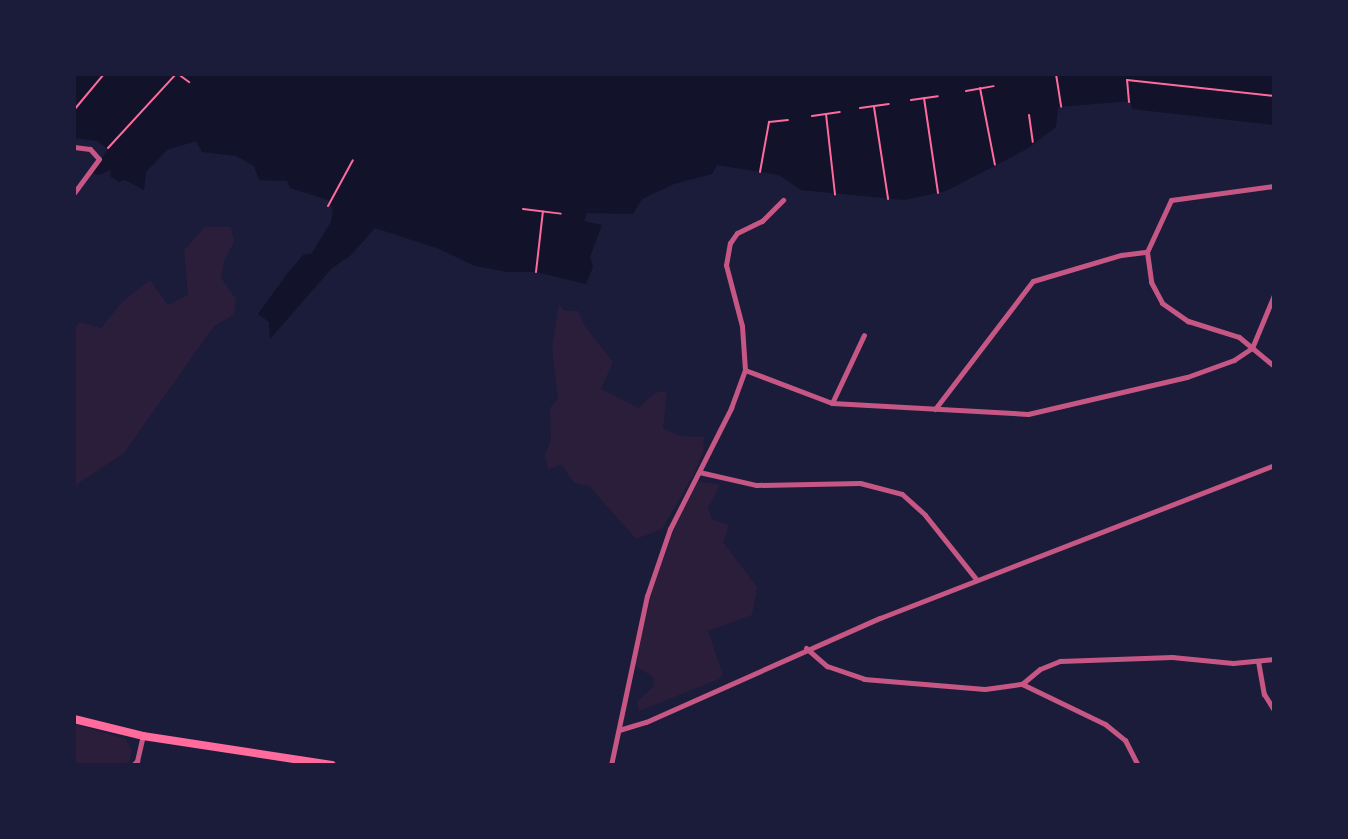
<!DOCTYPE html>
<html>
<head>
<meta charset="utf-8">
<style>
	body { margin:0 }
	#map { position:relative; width:1348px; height:839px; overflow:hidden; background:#1b1b3a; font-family:"Fira Sans",sans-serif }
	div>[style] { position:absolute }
	.green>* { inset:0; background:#2a1e3b }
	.water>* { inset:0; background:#12122b }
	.path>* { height:2px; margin:-1px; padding:0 1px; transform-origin:1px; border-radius:1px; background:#ff6b9d }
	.minor>* { height:5px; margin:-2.5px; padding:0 2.5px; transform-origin:2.5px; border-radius:2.5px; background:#c65784 }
	.secondary>* { height:8px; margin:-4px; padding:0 4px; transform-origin:4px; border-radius:4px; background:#ff6b9d }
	span { translate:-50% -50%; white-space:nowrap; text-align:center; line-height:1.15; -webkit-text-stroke:8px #1b1b3a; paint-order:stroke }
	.frame { position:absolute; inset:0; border:76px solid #1b1b3a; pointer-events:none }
</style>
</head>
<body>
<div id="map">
	<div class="green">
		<div style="clip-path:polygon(205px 227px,231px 227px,234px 242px,224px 261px,221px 278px,236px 299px,234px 315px,214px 326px,124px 453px,74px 486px,74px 327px,80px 322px,101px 328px,122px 302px,150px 280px,168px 305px,188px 295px,184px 250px)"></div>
		<div style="clip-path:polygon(559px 304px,565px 311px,578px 311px,584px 325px,613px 362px,601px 389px,639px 408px,654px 393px,667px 391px,663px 428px,680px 436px,704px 437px,703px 452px,694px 474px,662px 529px,636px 539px,589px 486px,574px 483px,562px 465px,548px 469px,545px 456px,551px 439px,550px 408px,558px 399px,552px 349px)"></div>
		<div style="clip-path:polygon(698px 481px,720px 485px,708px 508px,712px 519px,729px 525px,723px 542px,757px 587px,752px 615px,708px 631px,723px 675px,719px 679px,639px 711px,637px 702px,654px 686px,653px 677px,634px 665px,653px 588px,674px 529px)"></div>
		<div style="clip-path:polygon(74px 724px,126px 739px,132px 750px,130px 760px,123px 765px,74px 765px)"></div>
	</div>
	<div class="water">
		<div style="clip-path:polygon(74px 74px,1274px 74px,1274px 125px,1132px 109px,1131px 101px,1058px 107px,1056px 127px,1027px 149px,946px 191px,904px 200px,801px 190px,779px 175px,717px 165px,712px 174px,674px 184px,642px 199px,633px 214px,587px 213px,584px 221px,602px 225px,590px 257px,593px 267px,586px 284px,536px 272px,508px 272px,475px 266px,439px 249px,375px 228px,350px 256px,332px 268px,270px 339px,269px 322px,258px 314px,287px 274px,303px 255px,311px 254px,331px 222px,333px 210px,328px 200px,290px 188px,287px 181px,259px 180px,254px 166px,236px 156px,202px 152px,196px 141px,167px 150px,146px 172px,144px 190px,125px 180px,119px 182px,110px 176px,111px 170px,99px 175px,93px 173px,108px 149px,97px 141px,74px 138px)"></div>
	</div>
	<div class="path">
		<div style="left:178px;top:74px;width:14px;rotate:36deg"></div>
		<div style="left:1056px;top:74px;width:33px;rotate:81deg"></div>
		<div style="left:980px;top:88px;width:78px;rotate:79deg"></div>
		<div style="left:966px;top:91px;width:28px;rotate:-10deg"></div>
		<div style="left:924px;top:98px;width:96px;rotate:81.6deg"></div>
		<div style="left:911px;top:100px;width:27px;rotate:-8deg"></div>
		<div style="left:1129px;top:102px;width:22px;rotate:-95deg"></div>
		<div style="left:1127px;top:80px;width:148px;rotate:6.2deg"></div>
		<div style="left:874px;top:107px;width:93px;rotate:81.3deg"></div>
		<div style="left:860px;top:108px;width:29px;rotate:-8deg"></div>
		<div style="left:74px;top:110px;width:47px;rotate:-50.2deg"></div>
		<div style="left:826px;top:114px;width:81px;rotate:83.6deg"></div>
		<div style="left:1029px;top:115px;width:27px;rotate:82deg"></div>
		<div style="left:812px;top:116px;width:28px;rotate:-8deg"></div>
		<div style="left:108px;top:148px;width:100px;rotate:-47.4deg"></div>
		<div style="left:760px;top:172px;width:51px;rotate:-79.8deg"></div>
		<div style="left:769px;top:122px;width:19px;rotate:-6deg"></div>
		<div style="left:328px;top:206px;width:52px;rotate:-61.5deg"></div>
		<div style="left:523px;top:209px;width:38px;rotate:7deg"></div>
		<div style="left:536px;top:272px;width:61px;rotate:-83.5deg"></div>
	</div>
	<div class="minor">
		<div style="left:74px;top:147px;width:16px;rotate:7deg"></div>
		<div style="left:90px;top:149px;width:13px;rotate:48deg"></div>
		<div style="left:99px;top:159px;width:42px;rotate:126.3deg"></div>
		<div style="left:1274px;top:186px;width:104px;rotate:172.3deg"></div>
		<div style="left:1171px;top:200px;width:57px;rotate:114.8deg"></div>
		<div style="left:1147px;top:252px;width:30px;rotate:82deg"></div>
		<div style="left:1151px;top:282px;width:24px;rotate:62deg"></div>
		<div style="left:1162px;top:303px;width:32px;rotate:35deg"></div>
		<div style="left:1188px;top:321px;width:53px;rotate:17.4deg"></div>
		<div style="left:1239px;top:337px;width:45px;rotate:39.6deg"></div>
		<div style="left:745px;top:370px;width:93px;rotate:20.8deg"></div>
		<div style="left:832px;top:403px;width:196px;rotate:3.2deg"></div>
		<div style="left:1028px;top:414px;width:163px;rotate:-13.1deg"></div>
		<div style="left:1187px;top:377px;width:50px;rotate:-19.9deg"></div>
		<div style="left:1234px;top:360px;width:22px;rotate:-34deg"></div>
		<div style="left:1252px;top:348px;width:57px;rotate:-67.5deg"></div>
		<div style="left:832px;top:403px;width:75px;rotate:-64.8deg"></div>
		<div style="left:935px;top:409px;width:161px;rotate:-52.6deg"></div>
		<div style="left:1033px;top:281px;width:92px;rotate:-16.5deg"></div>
		<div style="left:1121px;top:255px;width:26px;rotate:-7deg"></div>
		<div style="left:699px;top:472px;width:58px;rotate:12.8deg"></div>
		<div style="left:756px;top:485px;width:104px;rotate:-1.1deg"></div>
		<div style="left:860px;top:483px;width:43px;rotate:14.7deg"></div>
		<div style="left:902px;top:494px;width:31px;rotate:42deg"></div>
		<div style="left:925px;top:515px;width:82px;rotate:51.4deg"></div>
		<div style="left:806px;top:648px;width:28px;rotate:41deg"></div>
		<div style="left:827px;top:666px;width:39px;rotate:19deg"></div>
		<div style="left:864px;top:679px;width:121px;rotate:4.7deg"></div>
		<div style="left:985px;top:689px;width:37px;rotate:-8deg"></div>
		<div style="left:1022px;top:684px;width:92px;rotate:25.7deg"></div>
		<div style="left:1105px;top:724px;width:26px;rotate:39deg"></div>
		<div style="left:1125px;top:740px;width:28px;rotate:63deg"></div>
		<div style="left:1258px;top:661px;width:34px;rotate:80deg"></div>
		<div style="left:1264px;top:694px;width:19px;rotate:58deg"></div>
		<div style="left:1022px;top:684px;width:23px;rotate:-40deg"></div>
		<div style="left:1040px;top:669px;width:22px;rotate:-22deg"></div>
		<div style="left:1060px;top:661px;width:112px;rotate:-2deg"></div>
		<div style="left:1172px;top:657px;width:61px;rotate:5.6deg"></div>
		<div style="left:1233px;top:663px;width:41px;rotate:-5.6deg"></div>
		<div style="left:619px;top:730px;width:28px;rotate:-17deg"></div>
		<div style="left:646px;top:722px;width:256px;rotate:-24deg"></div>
		<div style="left:880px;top:618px;width:423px;rotate:-21.2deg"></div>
		<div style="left:133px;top:765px;width:6px;rotate:-45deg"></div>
		<div style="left:137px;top:761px;width:26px;rotate:-77deg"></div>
		<div style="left:611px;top:765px;width:173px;rotate:-78deg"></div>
		<div style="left:647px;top:596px;width:71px;rotate:-71.1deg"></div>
		<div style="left:670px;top:529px;width:136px;rotate:-63.2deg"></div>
		<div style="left:731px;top:408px;width:40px;rotate:-69.8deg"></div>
		<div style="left:745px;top:370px;width:44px;rotate:-93.9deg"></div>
		<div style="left:742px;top:326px;width:63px;rotate:-104.7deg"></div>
		<div style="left:726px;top:265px;width:22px;rotate:-80deg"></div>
		<div style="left:730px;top:243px;width:12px;rotate:-55deg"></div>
		<div style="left:737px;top:233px;width:28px;rotate:-26deg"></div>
		<div style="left:762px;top:221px;width:30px;rotate:-45deg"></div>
	</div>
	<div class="secondary">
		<div style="left:74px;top:719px;width:71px;rotate:13.8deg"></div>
		<div style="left:143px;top:736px;width:191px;rotate:8.7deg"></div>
	</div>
	<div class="frame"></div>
</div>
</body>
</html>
